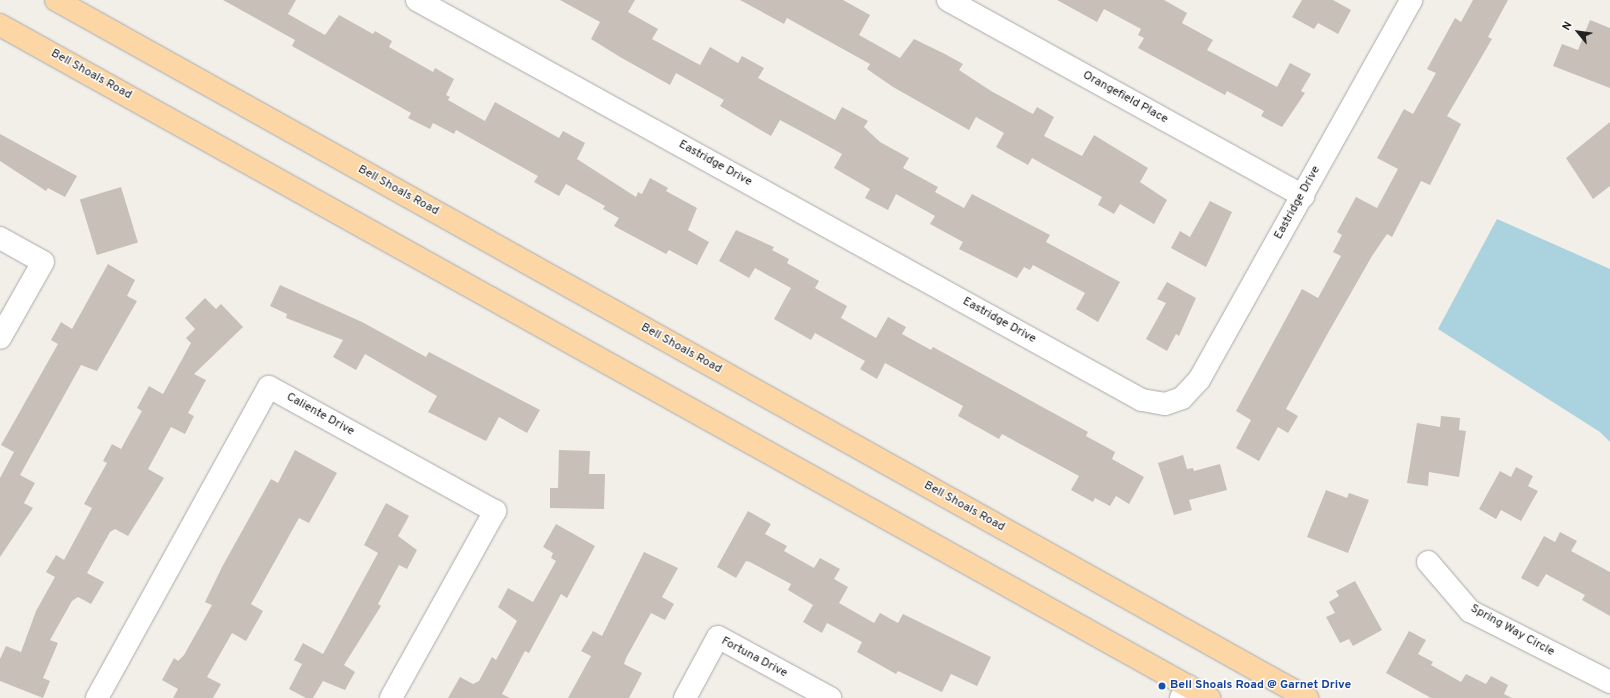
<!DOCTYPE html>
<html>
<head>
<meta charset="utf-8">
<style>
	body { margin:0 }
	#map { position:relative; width:1610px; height:698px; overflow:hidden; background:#f2efe9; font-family:Overpass,sans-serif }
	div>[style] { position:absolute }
	.water>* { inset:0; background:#aad3df }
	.building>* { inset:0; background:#c7bfb8; transform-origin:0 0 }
	.roads { filter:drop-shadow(0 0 1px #a9a9a9) drop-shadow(0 0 1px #a9a9a9) }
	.minor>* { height:22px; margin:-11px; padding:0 11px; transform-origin:11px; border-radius:11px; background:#fff }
	.major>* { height:22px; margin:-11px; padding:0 11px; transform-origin:11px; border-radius:11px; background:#fcd6a4 }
	.dots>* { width:11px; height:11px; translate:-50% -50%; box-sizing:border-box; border:2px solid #fff; border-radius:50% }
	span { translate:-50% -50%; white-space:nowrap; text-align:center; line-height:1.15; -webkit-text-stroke:3px #fff; paint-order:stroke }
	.street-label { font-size:12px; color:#222 }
	.transit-label { font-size:12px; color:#164399; font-weight:700 }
	.left { translate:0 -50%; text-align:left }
	.north { position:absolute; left:1558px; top:12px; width:40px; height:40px; -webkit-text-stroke:3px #fff; paint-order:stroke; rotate:299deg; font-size:11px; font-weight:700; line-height:16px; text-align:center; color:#222 }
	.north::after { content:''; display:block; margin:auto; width:14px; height:18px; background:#222; clip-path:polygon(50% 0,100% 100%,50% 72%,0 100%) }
</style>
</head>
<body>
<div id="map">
	<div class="water">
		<div style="clip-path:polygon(1497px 219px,1610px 269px,1610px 442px,1600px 432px,1438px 329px)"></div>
	</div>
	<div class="building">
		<div style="clip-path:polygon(223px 0,296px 0,288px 14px,325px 35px,339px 15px,373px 34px,375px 31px,392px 41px,389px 47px,433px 72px,435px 68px,454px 79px,446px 95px,450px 97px,448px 100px,485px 121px,495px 102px,559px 138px,563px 131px,585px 143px,577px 159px,636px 197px,638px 192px,642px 194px,650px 178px,668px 188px,666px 191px,697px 208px,688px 230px,709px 242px,697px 265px,669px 250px,666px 254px,614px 226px,619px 218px,603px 209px,605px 206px,566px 184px,559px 196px,534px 182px,538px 176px,456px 130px,454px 134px,433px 123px,430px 129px,408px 118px,411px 113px,292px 46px,295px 40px)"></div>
		<div style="clip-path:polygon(560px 0,635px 0,628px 12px,658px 29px,652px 39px,700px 65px,710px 47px,738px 63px,742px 56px,764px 68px,758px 78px,835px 120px,842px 107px,868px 121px,864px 127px,880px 142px,909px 158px,903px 168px,938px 187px,935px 192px,964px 208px,972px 194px,1050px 235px,1046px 242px,1120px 282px,1098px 322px,1076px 309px,1085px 293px,1033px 265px,1030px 270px,1024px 267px,1017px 278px,959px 249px,963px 242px,930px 224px,935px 216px,896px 194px,888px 210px,865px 198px,870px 189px,834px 168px,842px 154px,808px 135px,780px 120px,771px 136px,720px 106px,724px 100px,676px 73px,670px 85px,620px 57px,591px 39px,600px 22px)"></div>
		<div style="clip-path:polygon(740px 0,843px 0,870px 15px,859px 35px,900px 58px,914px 39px,945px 54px,963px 64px,959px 70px,991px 91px,1033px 114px,1037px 107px,1054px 117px,1044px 136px,1082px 156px,1094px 135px,1148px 168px,1140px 182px,1167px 200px,1154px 224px,1120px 204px,1114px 214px,1098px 205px,1102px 197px,1032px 158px,1028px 165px,996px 147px,1004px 133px,976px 117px,969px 130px,893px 87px,867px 69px,870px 64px,787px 18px,784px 24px)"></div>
		<div style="clip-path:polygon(1057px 0,1164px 0,1187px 13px,1182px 23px,1213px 40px,1207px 50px,1277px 87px,1290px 63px,1311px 74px,1301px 91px,1305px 93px,1282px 127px,1261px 116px,1264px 111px,1227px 91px,1225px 95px,1138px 48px,1144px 38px,1138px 35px,1141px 29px,1104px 9px,1097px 22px)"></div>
		<div style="clip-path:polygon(1302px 0,1333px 0,1351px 10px,1338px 34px,1318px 23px,1314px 29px,1292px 17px)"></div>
		<div style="clip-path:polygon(1473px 0,1508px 0,1488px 37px,1492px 39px,1447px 116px,1461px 124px,1430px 185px,1421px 181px,1392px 237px,1387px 234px,1372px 256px,1328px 333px,1286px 409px,1298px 416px,1288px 433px,1278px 427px,1259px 461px,1236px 448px,1251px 420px,1236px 411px,1302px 289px,1318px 298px,1341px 256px,1333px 252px,1342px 235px,1337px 232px,1356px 197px,1377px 208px,1398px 169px,1377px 158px,1404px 109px,1413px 114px,1436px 73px,1427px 69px,1455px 18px,1461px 22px)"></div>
		<div style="clip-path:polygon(1590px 20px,1610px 28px,1610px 88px,1553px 66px,1562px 44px,1578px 50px)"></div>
		<div style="clip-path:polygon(1610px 122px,1610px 186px,1593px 199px,1566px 158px)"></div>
		<div style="clip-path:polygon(0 134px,77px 176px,65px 197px,48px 188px,46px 191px,0 161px)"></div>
		<div style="left:121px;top:187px;width:58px;height:43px;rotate:73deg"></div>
		<div style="clip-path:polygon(1210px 201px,1232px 212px,1206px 267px,1171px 248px,1180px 231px,1190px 237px)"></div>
		<div style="clip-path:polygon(736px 230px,774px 247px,772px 250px,789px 259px,787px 263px,819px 281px,815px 288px,847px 306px,841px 318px,876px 338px,888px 317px,906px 327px,902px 334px,931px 350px,933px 347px,1088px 432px,1086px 436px,1115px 452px,1112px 459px,1144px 477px,1129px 504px,1116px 496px,1110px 506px,1095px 498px,1093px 502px,1071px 490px,1079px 476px,1002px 434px,999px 439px,958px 416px,963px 406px,885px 363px,877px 379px,860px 369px,865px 361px,815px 333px,811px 340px,774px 319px,791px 288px,755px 268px,749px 278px,719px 261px)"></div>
		<div style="clip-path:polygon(108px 264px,135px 280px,127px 296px,137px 301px,97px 371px,81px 365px,20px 475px,35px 483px,24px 503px,33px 508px,0 557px,0 478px,14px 452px,1px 445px,58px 344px,51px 340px,61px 322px,72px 329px)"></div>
		<div style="clip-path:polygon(1167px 282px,1196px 298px,1179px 336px,1176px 334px,1167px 351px,1146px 339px,1166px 303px,1157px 299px)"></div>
		<div style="clip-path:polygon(280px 285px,362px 322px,426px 357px,429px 352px,540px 410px,527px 433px,499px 417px,486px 441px,428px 412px,437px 396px,365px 354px,356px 370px,333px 357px,343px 340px,286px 318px,287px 314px,270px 306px)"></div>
		<div style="clip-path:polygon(205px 298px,216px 309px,221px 304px,243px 327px,194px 374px,206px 380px,188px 413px,194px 416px,185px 434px,171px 427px,148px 469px,164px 478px,128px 536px,115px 529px,110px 532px,87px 573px,104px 582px,91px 604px,78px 597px,72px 601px,50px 640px,58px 643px,43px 678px,50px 681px,43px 698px,0 681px,0 659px,6px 646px,21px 652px,36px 611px,55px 577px,46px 572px,56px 555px,64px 560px,92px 508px,84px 504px,107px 463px,103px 461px,112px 444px,121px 449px,142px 411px,137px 408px,149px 386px,163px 394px,191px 343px,186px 338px,195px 329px,185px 318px)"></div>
		<div style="clip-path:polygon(1441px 416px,1460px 418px,1459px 430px,1466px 431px,1459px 477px,1429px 472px,1428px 486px,1407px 483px,1417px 423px,1440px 427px)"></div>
		<div style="clip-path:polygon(295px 450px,337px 473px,309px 523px,299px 518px,251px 604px,263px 611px,246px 641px,232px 633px,207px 677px,221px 684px,213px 698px,173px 698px,178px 689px,162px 680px,174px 658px,178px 661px,184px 655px,212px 605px,205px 602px,222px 567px,271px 479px,278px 483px)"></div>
		<div style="clip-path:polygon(559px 450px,590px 451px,589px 474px,605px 474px,604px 509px,550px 508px,550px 488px,558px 488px)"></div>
		<div style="clip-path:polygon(1183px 455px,1187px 469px,1193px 468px,1194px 471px,1220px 464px,1227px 490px,1189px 500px,1192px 510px,1174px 515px,1158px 463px)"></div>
		<div style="clip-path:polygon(1516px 467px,1533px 476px,1528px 486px,1538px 491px,1521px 521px,1501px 510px,1496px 519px,1479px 509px,1500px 471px,1511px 477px)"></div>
		<div style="clip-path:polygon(1326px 490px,1347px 498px,1349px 493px,1369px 500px,1348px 553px,1307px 537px)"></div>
		<div style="clip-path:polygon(386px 503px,409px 516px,398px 536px,417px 550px,407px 569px,399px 565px,378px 604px,381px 606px,344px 665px,355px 672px,345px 690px,323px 681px,313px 698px,306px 698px,289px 689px,302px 664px,294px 660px,303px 643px,323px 654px,378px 553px,364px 545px)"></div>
		<div style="clip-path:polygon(748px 511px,771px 524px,765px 534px,787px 546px,784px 551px,814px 568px,820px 558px,840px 569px,834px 579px,848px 587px,839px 603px,874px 623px,880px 613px,898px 623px,903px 614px,991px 657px,977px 686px,951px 674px,942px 692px,898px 671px,896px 674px,857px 652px,862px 642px,827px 623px,822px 633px,803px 622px,813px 605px,788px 590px,791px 584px,750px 562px,746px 561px,736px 578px,717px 567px)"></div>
		<div style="clip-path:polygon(556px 524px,595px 546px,567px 598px,561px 594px,529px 653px,525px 651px,502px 694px,510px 698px,448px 698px,460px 677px,473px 684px,479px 681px,492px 657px,496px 660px,517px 621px,498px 607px,508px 588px,533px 602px,556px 561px,551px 558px,553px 553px,543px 547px)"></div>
		<div style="clip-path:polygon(1560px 532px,1577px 541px,1571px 551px,1610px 572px,1610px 616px,1582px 600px,1585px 595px,1546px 574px,1538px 587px,1521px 578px,1544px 536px,1555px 542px)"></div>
		<div style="clip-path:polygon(644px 552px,678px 568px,662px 597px,674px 604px,665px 620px,651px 613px,626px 658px,624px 664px,642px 673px,629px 698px,568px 698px,591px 656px,581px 651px,593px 631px,602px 636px)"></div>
		<div style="clip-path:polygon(1355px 581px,1382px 630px,1353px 646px,1349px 639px,1340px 643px,1326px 617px,1335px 613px,1329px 602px,1339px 596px,1336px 591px)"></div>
		<div style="clip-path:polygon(1409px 631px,1426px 640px,1418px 654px,1433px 662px,1431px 665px,1461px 682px,1466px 674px,1486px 684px,1491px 676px,1508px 685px,1504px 694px,1512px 698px,1431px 698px,1386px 673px)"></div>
	</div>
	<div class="roads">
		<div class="minor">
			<div style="left:417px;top:0;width:828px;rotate:28.89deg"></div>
			<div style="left:1142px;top:400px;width:23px;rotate:10deg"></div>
			<div style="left:1165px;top:404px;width:18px;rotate:-19deg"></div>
			<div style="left:1182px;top:398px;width:25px;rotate:-47deg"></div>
			<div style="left:1199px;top:380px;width:435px;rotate:-60.8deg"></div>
			<div style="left:948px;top:0;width:406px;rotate:28.9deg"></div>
			<div style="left:0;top:238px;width:49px;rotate:29.2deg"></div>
			<div style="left:43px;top:262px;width:87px;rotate:119.5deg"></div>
			<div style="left:1428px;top:562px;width:65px;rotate:49.4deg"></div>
			<div style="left:1470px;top:611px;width:157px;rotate:26.9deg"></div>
			<div style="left:97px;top:698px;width:355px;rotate:-61.1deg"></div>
			<div style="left:269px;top:387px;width:258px;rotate:28.8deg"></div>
			<div style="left:495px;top:511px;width:214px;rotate:119.1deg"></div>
			<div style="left:685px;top:698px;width:69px;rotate:-61.6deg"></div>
			<div style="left:718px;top:637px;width:128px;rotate:28.6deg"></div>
			<div style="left:1181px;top:698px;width:14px;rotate:-60deg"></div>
		</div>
		<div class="major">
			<div style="left:56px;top:0;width:1433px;rotate:29.16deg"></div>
			<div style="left:0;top:25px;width:1384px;rotate:29.1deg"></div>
		</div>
	</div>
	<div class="dots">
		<div style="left:1162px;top:686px;background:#1a4fb4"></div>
	</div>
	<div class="street-label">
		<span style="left:91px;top:75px;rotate:29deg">Bell Shoals Road</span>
		<span style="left:1125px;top:98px;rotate:29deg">Orangefield Place</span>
		<span style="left:715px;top:164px;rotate:29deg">Eastridge Drive</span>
		<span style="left:398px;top:191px;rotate:29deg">Bell Shoals Road</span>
		<span style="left:1298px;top:203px;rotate:-61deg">Eastridge Drive</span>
		<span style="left:999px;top:321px;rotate:29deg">Eastridge Drive</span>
		<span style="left:681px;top:349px;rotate:29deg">Bell Shoals Road</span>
		<span style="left:320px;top:415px;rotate:29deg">Caliente Drive</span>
		<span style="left:964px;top:507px;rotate:29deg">Bell Shoals Road</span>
		<span style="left:1512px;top:631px;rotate:29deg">Spring Way Circle</span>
		<span style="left:754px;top:658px;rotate:28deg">Fortuna Drive</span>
	</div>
	<div class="transit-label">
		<span class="left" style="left:1170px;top:686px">Bell Shoals Road @ Garnet Drive</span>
	</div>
	<div class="north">N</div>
</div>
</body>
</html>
